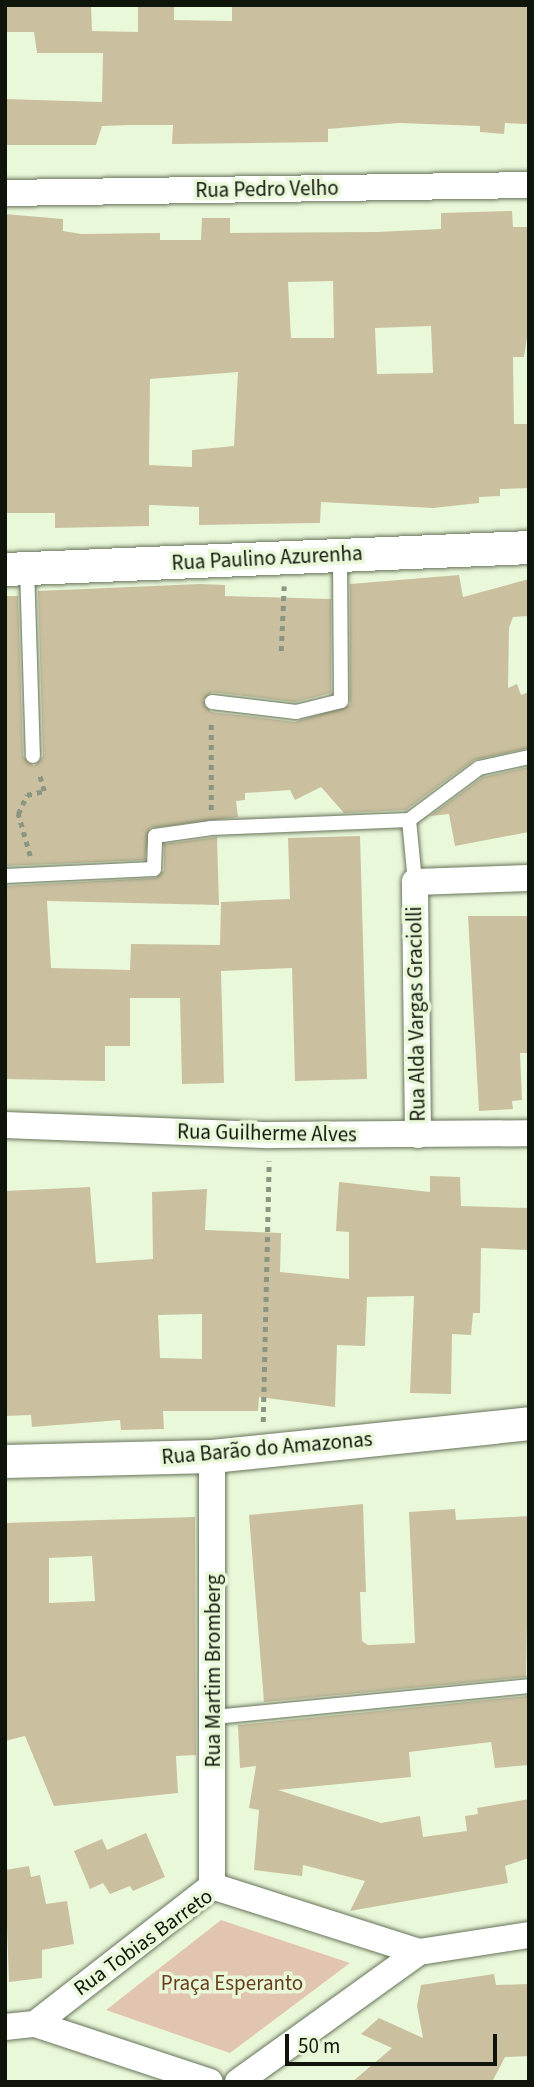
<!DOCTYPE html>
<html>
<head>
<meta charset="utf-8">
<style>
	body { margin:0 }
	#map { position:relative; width:534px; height:2087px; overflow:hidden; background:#eaf8da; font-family:"Source Sans 3",sans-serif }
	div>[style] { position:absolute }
	.green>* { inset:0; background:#e1c5b0 }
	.building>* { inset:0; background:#cac0a0 }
	.path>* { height:4.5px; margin-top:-2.25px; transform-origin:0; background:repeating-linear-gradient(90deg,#8b957f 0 5px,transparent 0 10px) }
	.roads { filter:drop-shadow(0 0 2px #68745a) drop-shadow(0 0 2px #68745a) }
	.service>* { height:14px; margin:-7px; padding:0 7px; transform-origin:7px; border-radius:7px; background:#fff }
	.minor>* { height:26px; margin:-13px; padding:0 13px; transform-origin:13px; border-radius:13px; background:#fff }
	.tertiary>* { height:33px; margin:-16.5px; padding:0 16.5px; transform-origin:16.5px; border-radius:16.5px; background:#fff }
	span { translate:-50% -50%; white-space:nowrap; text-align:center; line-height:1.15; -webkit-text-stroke:7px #eaf8da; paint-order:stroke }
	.street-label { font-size:21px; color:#10150b }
	.park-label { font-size:21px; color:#663e1b }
	.frame { position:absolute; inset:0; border:7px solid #10150b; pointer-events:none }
	.scale { position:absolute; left:285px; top:2034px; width:212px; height:32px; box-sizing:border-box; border:4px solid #10150b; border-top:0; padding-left:9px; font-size:21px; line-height:24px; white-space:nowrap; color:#10150b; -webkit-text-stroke:5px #eaf8da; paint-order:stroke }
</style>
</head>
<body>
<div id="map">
	<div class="green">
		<div style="clip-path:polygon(221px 1920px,350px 1963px,230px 2053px,106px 2010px)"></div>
	</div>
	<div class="building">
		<div style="clip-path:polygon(5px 5px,91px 5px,92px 31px,138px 32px,138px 5px,174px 5px,174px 20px,232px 21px,232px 5px,529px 5px,529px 124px,505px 123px,504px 134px,480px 132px,480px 126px,399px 123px,328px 129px,328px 142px,172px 144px,173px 125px,131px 125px,102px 126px,96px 145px,5px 145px,5px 99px,102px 102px,103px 53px,37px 53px,34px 32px,5px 32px)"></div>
		<div style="clip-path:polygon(evenodd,512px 211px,513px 227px,528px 227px,529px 324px,524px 357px,513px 357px,514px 424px,529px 424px,529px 488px,500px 489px,500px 496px,479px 497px,479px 503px,433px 508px,321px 502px,320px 523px,199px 525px,199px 507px,149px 505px,149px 526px,55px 528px,55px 513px,5px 513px,5px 214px,63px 219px,63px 231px,81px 234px,160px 233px,160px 240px,201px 240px,202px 218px,230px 218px,230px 233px,376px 232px,441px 229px,441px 213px,512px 211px,333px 281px,334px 338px,291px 338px,288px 282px,333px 281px,512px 211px,431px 326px,433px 373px,377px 374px,375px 328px,431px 326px,512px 211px,238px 372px,234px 446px,192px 450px,192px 467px,149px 465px,150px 379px,238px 372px)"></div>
		<div style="clip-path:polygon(459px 575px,463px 597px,529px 579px,529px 616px,513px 617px,509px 628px,508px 688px,517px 684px,521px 695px,529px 692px,529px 748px,474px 760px,406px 810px,344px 813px,321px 787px,295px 800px,290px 790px,245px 793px,245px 800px,236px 801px,238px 817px,150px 828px,145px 860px,5px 866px,5px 596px,18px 596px,23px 756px,34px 766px,43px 756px,38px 591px,200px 584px,225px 585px,225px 596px,331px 599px,331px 693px,295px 702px,212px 692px,203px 700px,211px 712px,295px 722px,350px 705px,350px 584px)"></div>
		<div style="clip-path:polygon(529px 767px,529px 832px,455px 846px,449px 814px,430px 816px,483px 777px)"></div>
		<div style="clip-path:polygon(360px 836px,367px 1079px,295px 1081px,292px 968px,221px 971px,224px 1083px,182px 1084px,180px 998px,130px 998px,130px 1046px,105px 1046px,105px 1081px,5px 1079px,5px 886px,155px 878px,164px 870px,164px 844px,217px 837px,219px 905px,47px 901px,51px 968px,130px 970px,131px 944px,220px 945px,221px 902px,290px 899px,288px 838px)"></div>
		<div style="clip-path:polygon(468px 916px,529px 916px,527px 1053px,520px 1053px,522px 1100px,512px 1101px,513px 1109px,479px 1111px)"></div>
		<div style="clip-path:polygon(evenodd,430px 1176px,460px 1177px,461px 1206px,529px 1208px,529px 1250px,481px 1248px,480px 1313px,473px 1313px,471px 1335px,452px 1334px,451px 1394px,410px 1393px,414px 1296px,367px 1297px,365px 1346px,337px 1345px,335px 1407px,259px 1397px,258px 1411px,163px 1411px,164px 1429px,121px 1430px,120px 1420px,32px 1427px,31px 1415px,5px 1416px,5px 1191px,90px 1187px,96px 1263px,153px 1259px,152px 1192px,207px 1189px,205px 1230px,281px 1233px,280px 1272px,349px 1279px,349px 1232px,336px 1231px,339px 1182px,430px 1192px,430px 1176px,202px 1314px,202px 1359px,160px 1358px,158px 1315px,202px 1314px)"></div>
		<div style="clip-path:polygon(363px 1504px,366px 1592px,360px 1592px,362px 1641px,368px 1645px,415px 1643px,409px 1512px,455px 1509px,456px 1520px,529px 1516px,526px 1677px,264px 1702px,249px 1515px)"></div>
		<div style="clip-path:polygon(evenodd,195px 1517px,196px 1755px,176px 1756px,178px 1793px,54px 1806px,25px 1736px,5px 1741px,5px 1523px,195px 1517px,92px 1556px,95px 1601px,49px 1603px,49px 1558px,92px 1556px)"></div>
		<div style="clip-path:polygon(528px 1696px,529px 1765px,495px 1768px,491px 1742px,409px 1752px,411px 1777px,278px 1790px,381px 1823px,420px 1816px,423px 1837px,467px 1831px,465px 1816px,478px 1814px,477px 1808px,529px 1799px,529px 1858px,505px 1866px,508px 1883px,350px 1911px,365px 1881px,303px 1865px,302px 1876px,254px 1870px,259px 1810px,249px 1808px,256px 1766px,240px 1768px,238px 1725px)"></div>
		<div style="clip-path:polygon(146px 1833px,165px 1877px,133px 1891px,130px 1886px,110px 1894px,103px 1883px,90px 1889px,74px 1851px,102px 1839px,107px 1850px)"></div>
		<div style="clip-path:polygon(29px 1866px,31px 1877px,40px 1875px,46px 1904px,67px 1901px,74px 1944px,42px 1950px,42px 1978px,9px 1982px,5px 1870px)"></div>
		<div style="clip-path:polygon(494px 1974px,496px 1985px,529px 1984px,529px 2056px,505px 2057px,492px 2082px,352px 2082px,392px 2048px,361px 2034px,379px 2018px,423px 2038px,417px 2006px,421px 1985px)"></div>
	</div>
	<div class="path">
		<div style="left:281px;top:651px;width:65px;rotate:-87.4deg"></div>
		<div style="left:211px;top:810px;width:89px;rotate:-90deg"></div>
		<div style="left:30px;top:856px;width:44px;rotate:-105.9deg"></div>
		<div style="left:18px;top:814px;width:21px;rotate:-65deg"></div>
		<div style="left:27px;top:795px;width:17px;rotate:-13deg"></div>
		<div style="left:44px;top:791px;width:18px;rotate:-106deg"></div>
		<div style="left:263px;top:1422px;width:261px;rotate:-88.7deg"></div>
	</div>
	<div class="roads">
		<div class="service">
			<div style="left:27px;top:568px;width:188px;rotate:88.2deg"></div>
			<div style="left:212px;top:702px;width:85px;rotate:6.8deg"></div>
			<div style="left:296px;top:712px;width:46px;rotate:-13.7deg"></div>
			<div style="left:341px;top:701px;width:146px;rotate:-90.4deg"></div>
			<div style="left:5px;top:876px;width:149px;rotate:-2.7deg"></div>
			<div style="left:154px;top:869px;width:33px;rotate:-88deg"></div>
			<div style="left:155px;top:836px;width:57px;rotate:-8.1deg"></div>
			<div style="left:211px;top:828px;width:198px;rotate:-2.3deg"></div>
			<div style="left:415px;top:882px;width:62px;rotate:-95.5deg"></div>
			<div style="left:409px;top:820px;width:87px;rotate:-36.6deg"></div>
			<div style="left:479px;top:768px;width:51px;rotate:-12.4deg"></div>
			<div style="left:214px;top:1717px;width:317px;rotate:-5.6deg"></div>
		</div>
		<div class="minor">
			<div style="left:5px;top:193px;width:524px;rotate:-0.87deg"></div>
			<div style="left:5px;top:1125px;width:265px;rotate:2.2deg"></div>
			<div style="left:270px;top:1135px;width:259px;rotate:-0.4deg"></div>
			<div style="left:418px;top:1135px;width:253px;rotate:-90.7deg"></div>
			<div style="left:415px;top:882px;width:114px;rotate:-2deg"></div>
			<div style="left:212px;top:1456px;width:430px;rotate:90deg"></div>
			<div style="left:35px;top:2024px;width:224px;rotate:-37.9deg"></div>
			<div style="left:212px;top:1886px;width:217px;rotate:17.7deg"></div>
			<div style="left:419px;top:1952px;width:111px;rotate:-8.8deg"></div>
			<div style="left:5px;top:2027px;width:30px;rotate:-6deg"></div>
			<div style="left:35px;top:2024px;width:184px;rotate:18.3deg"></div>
			<div style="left:238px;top:2082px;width:223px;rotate:-35.7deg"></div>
		</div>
		<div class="tertiary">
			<div style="left:5px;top:569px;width:524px;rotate:-2.4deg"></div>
			<div style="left:5px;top:1461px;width:207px;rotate:-1.4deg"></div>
			<div style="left:212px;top:1456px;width:319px;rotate:-5.9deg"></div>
		</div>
	</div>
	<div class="street-label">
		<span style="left:267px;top:189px;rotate:-1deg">Rua Pedro Velho</span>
		<span style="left:267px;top:558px;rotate:-3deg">Rua Paulino Azurenha</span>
		<span style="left:416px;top:1014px;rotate:-91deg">Rua Alda Vargas Graciolli</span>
		<span style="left:267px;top:1133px;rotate:1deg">Rua Guilherme Alves</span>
		<span style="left:267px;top:1448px;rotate:-5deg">Rua Barão do Amazonas</span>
		<span style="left:213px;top:1671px;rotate:-90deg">Rua Martim Bromberg</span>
		<span style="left:143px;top:1942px;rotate:-36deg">Rua Tobias Barreto</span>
	</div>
	<div class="park-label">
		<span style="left:232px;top:1983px">Praça Esperanto</span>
	</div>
	<div class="frame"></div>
	<div class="scale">50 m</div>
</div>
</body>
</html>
